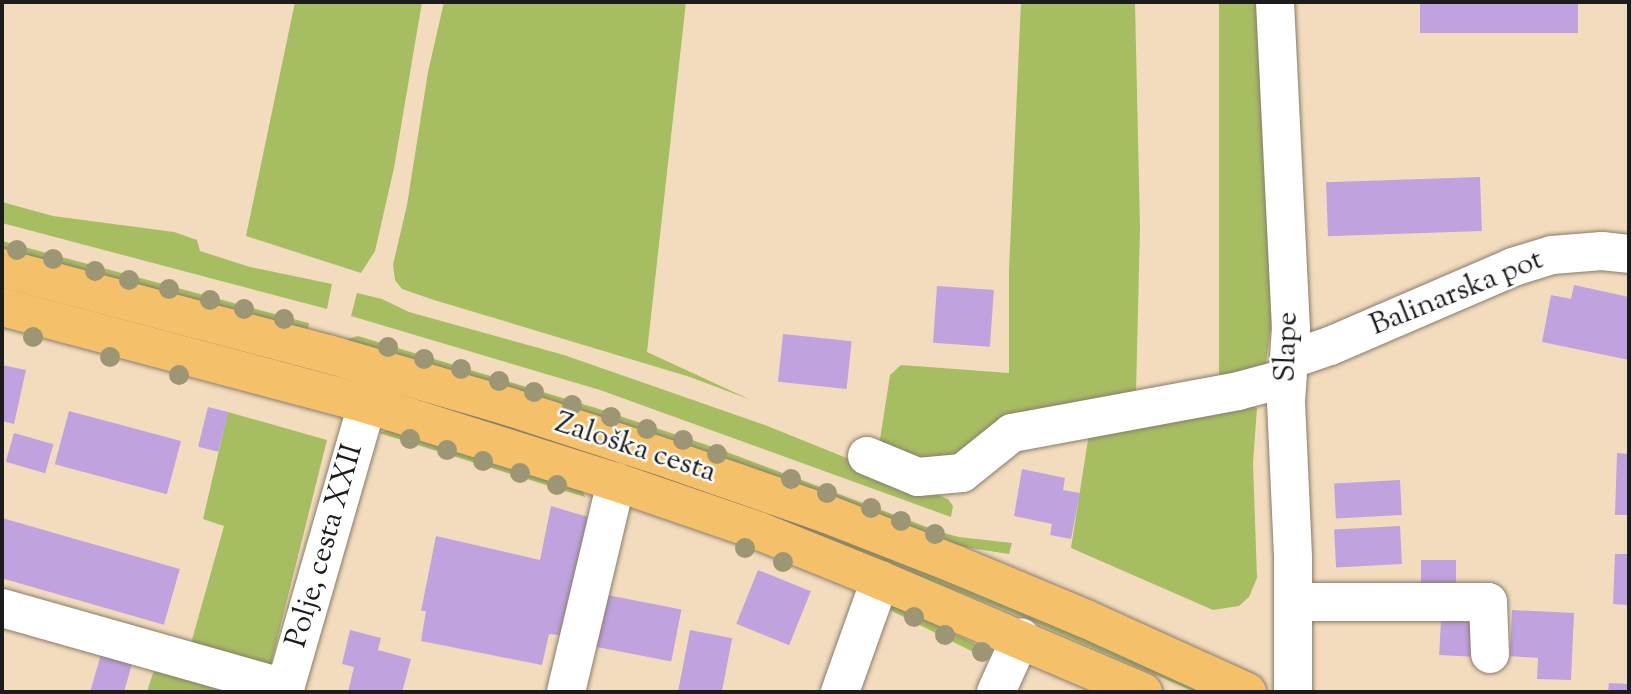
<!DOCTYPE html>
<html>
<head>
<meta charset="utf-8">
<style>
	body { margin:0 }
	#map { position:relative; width:1631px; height:694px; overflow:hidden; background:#f3dcbd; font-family:"Sorts Mill Goudy",serif }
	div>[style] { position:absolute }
	.green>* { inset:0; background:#a7bd62; transform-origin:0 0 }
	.building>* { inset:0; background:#c0a2df; transform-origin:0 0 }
	.roads { filter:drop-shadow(0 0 2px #887c6c) drop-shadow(0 0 2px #887c6c) }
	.minor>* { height:38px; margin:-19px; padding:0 19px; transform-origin:19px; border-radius:19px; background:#fff }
	.major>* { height:38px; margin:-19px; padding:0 19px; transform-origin:19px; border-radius:19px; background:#f4c16a }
	.trees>* { width:20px; height:20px; margin:-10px; border-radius:50%; background:#9c9674 }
	span { translate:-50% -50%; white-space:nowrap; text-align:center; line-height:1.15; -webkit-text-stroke:5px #fff; paint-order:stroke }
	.street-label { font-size:30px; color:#1c1c1c }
	.frame { position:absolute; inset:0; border:4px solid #1c1c1c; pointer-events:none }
</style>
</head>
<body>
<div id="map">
	<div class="green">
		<div style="clip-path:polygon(295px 2px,422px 2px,394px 168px,375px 251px,361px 273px,246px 236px)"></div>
		<div style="clip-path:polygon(444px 2px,686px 2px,647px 352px,751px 400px,690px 377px,434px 300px,402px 289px,395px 280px,393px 265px,407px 205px,428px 72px)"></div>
		<div style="clip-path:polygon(1021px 2px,1135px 2px,1140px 228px,1136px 393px,1219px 378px,1219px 2px,1262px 2px,1272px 319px,1266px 363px,1257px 375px,954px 456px,919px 462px,879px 446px,890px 375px,901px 365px,1009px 373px,1009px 270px)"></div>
		<div style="clip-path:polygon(2px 202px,53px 216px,174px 232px,197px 240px,200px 251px,250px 267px,332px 284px,327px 309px,2px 223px)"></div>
		<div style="left:2px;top:241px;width:318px;height:10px;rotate:15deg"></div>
		<div style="clip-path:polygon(357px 293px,382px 299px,409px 312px,564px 355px,765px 425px,948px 499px,953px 506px,951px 517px,600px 390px,351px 316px)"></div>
		<div style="clip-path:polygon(358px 336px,596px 408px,719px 449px,937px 531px,959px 537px,1012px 543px,1009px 554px,957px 546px,344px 340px)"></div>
		<div style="clip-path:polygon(341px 373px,475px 413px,846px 538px,1194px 684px,1195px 692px,1013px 613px,843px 546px)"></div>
		<div style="clip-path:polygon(1237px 401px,1257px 408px,1253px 463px,1257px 578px,1249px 597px,1239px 606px,1213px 610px,1071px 548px,1090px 427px)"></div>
		<div style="clip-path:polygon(228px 412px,327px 440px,270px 668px,190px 647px,224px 526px,203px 519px)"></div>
		<div style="clip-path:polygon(392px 429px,581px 487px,585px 497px,379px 433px)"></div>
		<div style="clip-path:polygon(891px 606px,905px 609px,985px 649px,987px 659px,890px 610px)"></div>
		<div style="clip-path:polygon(163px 664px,253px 692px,147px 692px,153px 673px)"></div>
	</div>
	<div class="building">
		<div style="left:1420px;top:2px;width:158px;height:31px"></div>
		<div style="left:1480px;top:177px;width:54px;height:154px;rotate:88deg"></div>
		<div style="clip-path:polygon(1574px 285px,1629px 297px,1629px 360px,1542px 342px,1551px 295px,1571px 299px)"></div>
		<div style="left:937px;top:286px;width:57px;height:57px;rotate:4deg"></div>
		<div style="left:783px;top:334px;width:69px;height:48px;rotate:6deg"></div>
		<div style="clip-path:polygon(2px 365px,26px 370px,14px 424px,2px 421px)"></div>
		<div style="left:208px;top:407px;width:21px;height:41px;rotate:14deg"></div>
		<div style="left:69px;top:411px;width:116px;height:55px;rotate:15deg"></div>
		<div style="left:14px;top:433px;width:41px;height:30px;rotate:16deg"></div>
		<div style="clip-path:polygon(1617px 453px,1629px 454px,1629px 515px,1615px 515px)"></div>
		<div style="clip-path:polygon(1022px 469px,1065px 478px,1063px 490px,1080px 493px,1071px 539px,1050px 535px,1052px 524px,1014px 516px)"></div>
		<div style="left:1400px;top:480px;width:35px;height:66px;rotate:87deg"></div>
		<div style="clip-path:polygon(551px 506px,588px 517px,568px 636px,549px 634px,542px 665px,421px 641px,426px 611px,421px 611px,436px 536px,540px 560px)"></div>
		<div style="left:2px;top:518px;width:185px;height:58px;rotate:16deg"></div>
		<div style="left:1400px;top:526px;width:38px;height:66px;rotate:87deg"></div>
		<div style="clip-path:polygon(1615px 554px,1629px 554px,1629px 605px,1613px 604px)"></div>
		<div style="left:1421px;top:560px;width:35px;height:28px"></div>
		<div style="left:758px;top:570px;width:57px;height:58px;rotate:22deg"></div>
		<div style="left:597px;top:593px;width:86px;height:53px;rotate:11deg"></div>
		<div style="clip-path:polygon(1512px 610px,1574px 613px,1571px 680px,1537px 679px,1538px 658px,1510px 656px)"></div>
		<div style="left:1441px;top:620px;width:33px;height:35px;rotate:3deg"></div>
		<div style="clip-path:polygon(350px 630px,381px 638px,378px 650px,411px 659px,402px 692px,348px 692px,354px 667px,342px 664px)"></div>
		<div style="left:690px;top:630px;width:43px;height:61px;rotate:11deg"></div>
		<div style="clip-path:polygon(102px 651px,133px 660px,124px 692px,90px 692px)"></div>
		<div style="clip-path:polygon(1609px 683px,1629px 684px,1629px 692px,1608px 692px)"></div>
	</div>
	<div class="roads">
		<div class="minor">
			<div style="left:1275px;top:2px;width:326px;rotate:87.2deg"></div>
			<div style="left:1291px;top:328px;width:74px;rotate:93.9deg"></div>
			<div style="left:1286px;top:402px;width:155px;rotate:87.4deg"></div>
			<div style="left:1293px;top:557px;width:135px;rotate:90deg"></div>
			<div style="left:1289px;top:360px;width:43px;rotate:-18.9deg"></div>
			<div style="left:1330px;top:346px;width:199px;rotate:-23.3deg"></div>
			<div style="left:1513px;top:267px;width:41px;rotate:-17.1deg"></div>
			<div style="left:1552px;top:255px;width:50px;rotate:-4.6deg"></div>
			<div style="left:1602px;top:251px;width:27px;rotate:6deg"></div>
			<div style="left:867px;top:456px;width:55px;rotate:22.4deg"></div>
			<div style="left:918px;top:477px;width:44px;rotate:-5.2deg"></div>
			<div style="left:962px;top:473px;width:64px;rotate:-38.7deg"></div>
			<div style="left:1012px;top:433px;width:230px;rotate:-10.5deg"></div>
			<div style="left:1238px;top:391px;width:51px;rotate:-14.9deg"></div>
			<div style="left:1293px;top:602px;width:195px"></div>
			<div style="left:1488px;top:602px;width:52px;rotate:87.8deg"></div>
			<div style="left:2px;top:608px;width:294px;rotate:15.8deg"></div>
			<div style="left:284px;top:692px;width:300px;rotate:-73.9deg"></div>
			<div style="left:566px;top:692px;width:216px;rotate:-76.6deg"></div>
			<div style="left:840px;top:692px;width:119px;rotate:-70.3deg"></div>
			<div style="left:996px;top:692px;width:60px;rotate:-65.6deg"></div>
		</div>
		<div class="major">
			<div style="left:2px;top:268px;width:337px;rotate:14.8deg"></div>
			<div style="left:328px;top:354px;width:190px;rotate:16.2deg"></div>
			<div style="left:510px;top:407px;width:170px;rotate:18.1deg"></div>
			<div style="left:672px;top:460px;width:164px;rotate:19.2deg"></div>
			<div style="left:827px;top:514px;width:140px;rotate:21.4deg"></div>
			<div style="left:957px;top:565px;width:140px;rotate:22.7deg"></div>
			<div style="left:1086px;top:619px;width:177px;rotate:24.4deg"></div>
			<div style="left:2px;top:307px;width:378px;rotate:14.9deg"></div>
			<div style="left:367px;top:404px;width:261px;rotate:17.4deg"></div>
			<div style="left:616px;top:482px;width:151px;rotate:18.9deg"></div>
			<div style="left:759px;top:531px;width:131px;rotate:22deg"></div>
			<div style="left:880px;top:580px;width:286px;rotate:23.1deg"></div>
		</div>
	</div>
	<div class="trees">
		<div style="left:17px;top:250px"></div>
		<div style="left:53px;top:259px"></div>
		<div style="left:95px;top:271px"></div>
		<div style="left:129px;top:280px"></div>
		<div style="left:169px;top:289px"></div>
		<div style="left:210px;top:300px"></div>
		<div style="left:244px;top:309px"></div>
		<div style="left:284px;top:319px"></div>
		<div style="left:33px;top:337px"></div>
		<div style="left:388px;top:347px"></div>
		<div style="left:110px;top:357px"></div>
		<div style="left:424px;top:359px"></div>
		<div style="left:461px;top:369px"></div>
		<div style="left:179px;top:375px"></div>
		<div style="left:499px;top:381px"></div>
		<div style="left:534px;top:392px"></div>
		<div style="left:572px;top:405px"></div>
		<div style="left:611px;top:417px"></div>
		<div style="left:647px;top:429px"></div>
		<div style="left:410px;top:439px"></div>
		<div style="left:683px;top:440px"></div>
		<div style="left:447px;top:450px"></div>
		<div style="left:717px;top:454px"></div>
		<div style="left:483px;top:461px"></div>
		<div style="left:520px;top:473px"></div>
		<div style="left:791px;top:479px"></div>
		<div style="left:557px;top:485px"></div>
		<div style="left:827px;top:493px"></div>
		<div style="left:871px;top:508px"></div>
		<div style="left:901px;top:521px"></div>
		<div style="left:935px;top:534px"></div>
		<div style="left:745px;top:548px"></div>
		<div style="left:783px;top:562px"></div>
		<div style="left:914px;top:617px"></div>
		<div style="left:945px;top:635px"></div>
		<div style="left:982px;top:652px"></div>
	</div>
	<div class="street-label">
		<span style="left:1457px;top:294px;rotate:-22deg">Balinarska pot</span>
		<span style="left:1288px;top:347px;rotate:-88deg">Slape</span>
		<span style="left:635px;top:449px;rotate:18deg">Zaloška cesta</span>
		<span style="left:326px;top:546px;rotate:-74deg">Polje, cesta XXII</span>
	</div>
	<div class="frame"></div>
</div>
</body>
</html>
